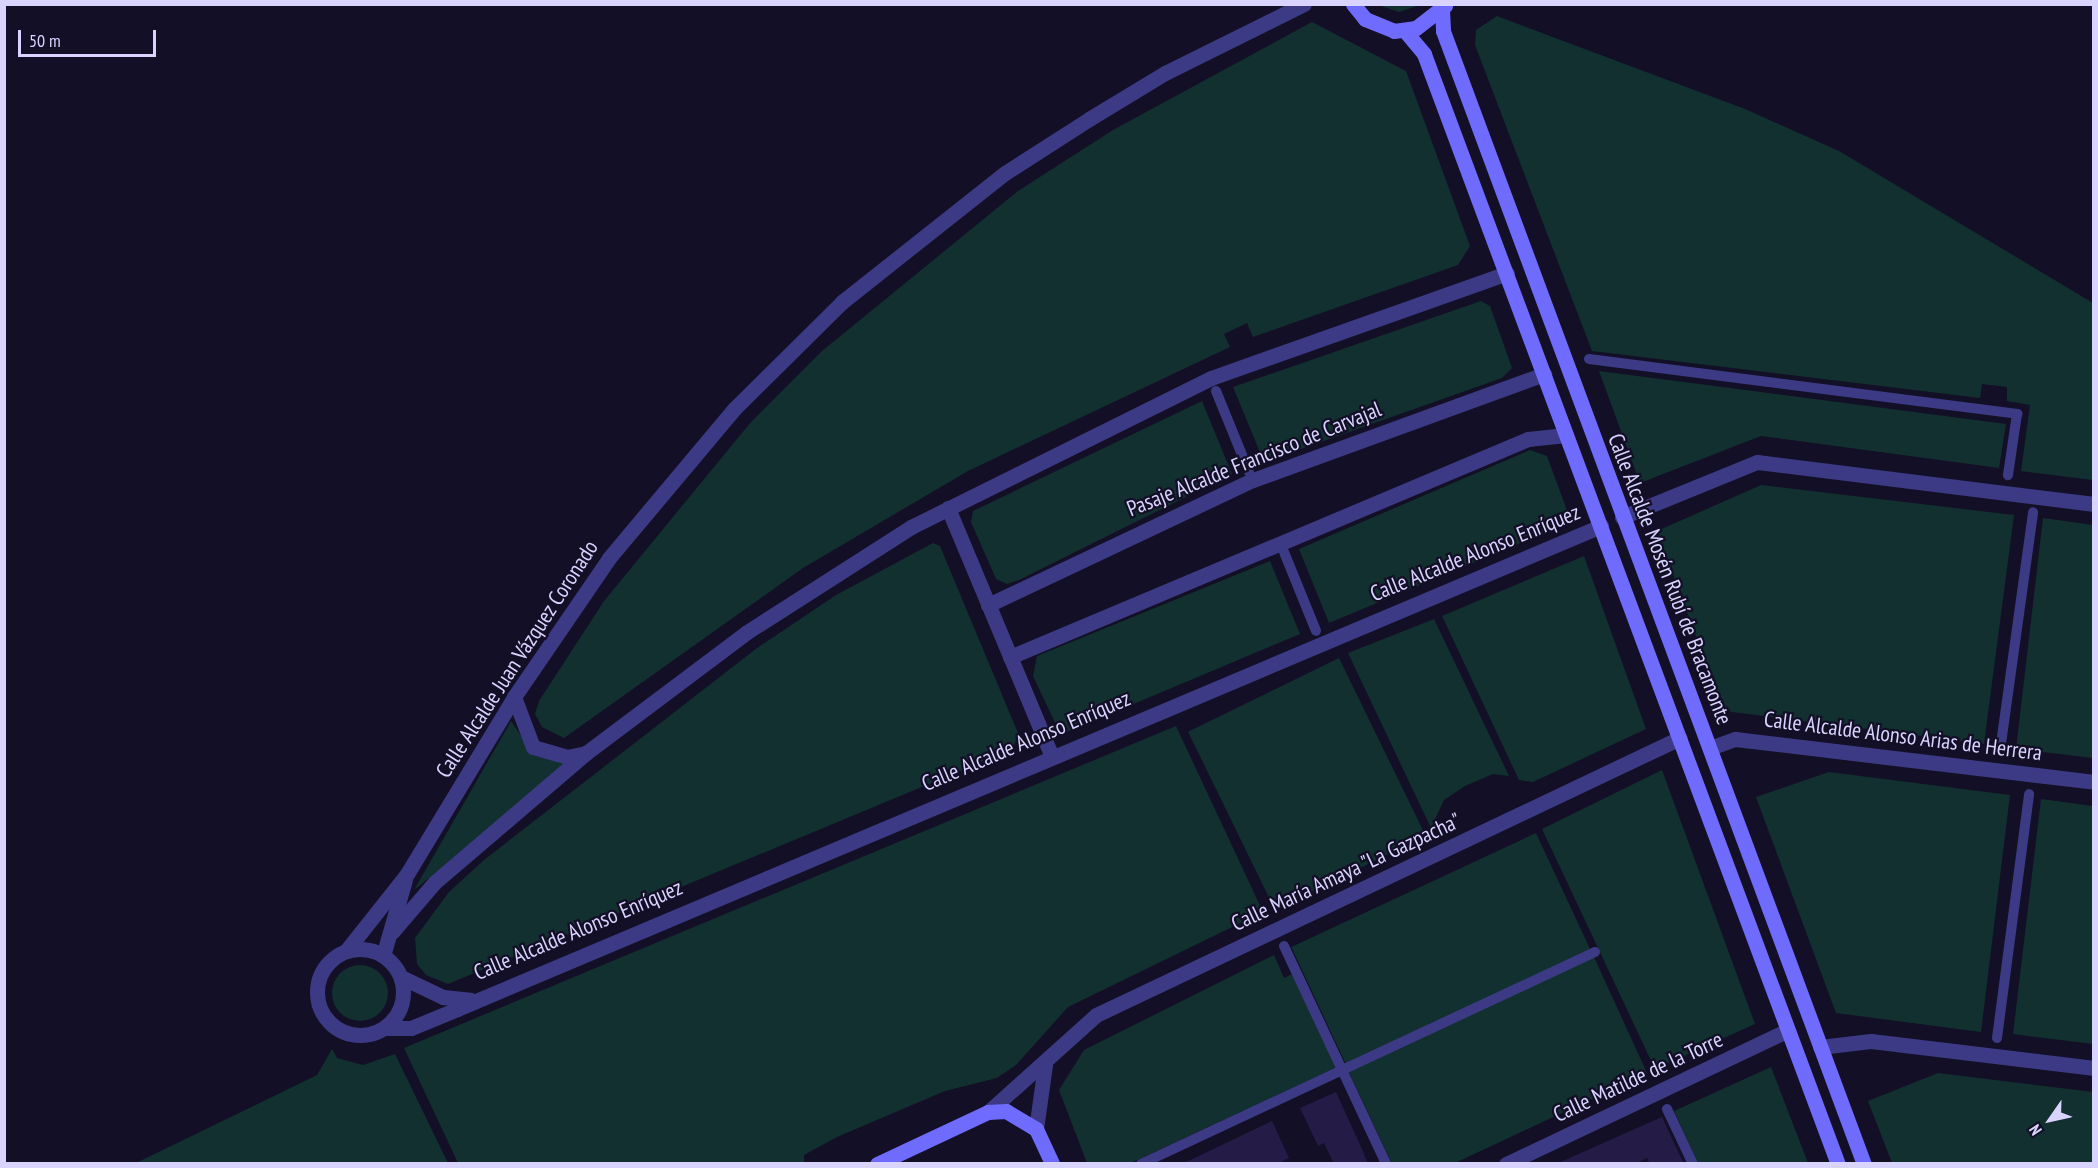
<!DOCTYPE html>
<html>
<head>
<meta charset="utf-8">
<style>
	body { margin:0 }
	#map { position:relative; width:2098px; height:1168px; overflow:hidden; background:#130f26; font-family:"PT Sans Narrow",sans-serif }
	div>[style] { position:absolute }
	.green>* { inset:0; background:#12302f; transform-origin:0 0 }
	.round { border-radius:50% }
	.building>* { inset:0; background:#241b47 }
	.pedestrian>* { height:10px; margin:-5px; padding:0 5px; transform-origin:5px; border-radius:5px; background:#3d3a85 }
	.minor>* { height:15px; margin:-7.5px; padding:0 7.5px; transform-origin:7.5px; border-radius:7.5px; background:#3d3a85 }
	.minor>.ring { margin:-7.5px; padding:0; box-sizing:content-box; background:none; border:15px solid #3d3a85; border-radius:50% }
	.tertiary>* { height:15px; margin:-7.5px; padding:0 7.5px; transform-origin:7.5px; border-radius:7.5px; background:#3d3a85 }
	.secondary>* { height:15px; margin:-7.5px; padding:0 7.5px; transform-origin:7.5px; border-radius:7.5px; background:#6f6bff }
	span { translate:-50% -50%; white-space:nowrap; text-align:center; line-height:1.15; -webkit-text-stroke:4.5px #130f26; paint-order:stroke }
	.street-label { font-size:22px; color:#d9d4ff }
	.frame { position:absolute; inset:0; border:6px solid #d9d4ff; pointer-events:none }
	.north { position:absolute; left:2020px; top:1090px; width:60px; height:60px; -webkit-text-stroke:4px #130f26; paint-order:stroke; rotate:236deg; font-size:16px; font-weight:700; line-height:24px; text-align:center; color:#d9d4ff }
	.north::after { content:''; display:block; margin:auto; width:21px; height:27px; background:#d9d4ff; clip-path:polygon(50% 0,100% 100%,50% 72%,0 100%) }
	.scale { position:absolute; left:18px; top:30px; width:138px; height:27px; box-sizing:border-box; border:3px solid #d9d4ff; border-top:0; padding-left:8px; font-size:18px; line-height:21px; white-space:nowrap; color:#d9d4ff; -webkit-text-stroke:4px #130f26; paint-order:stroke }
</style>
</head>
<body>
<div id="map">
	<div class="green">
		<div style="clip-path:polygon(1378px 5px,1420px 5px,1399px 12px)"></div>
		<div style="clip-path:polygon(1497px 16px,1745px 109px,1839px 151px,2093px 303px,2093px 480px,2021px 471px,2030px 405px,2007px 401px,2007px 387px,1982px 384px,1980px 398px,1592px 351px,1475px 45px,1476px 30px)"></div>
		<div style="clip-path:polygon(1312px 22px,1406px 71px,1470px 246px,1458px 265px,1253px 337px,1247px 323px,1224px 334px,1230px 347px,968px 471px,803px 568px,564px 738px,542px 727px,535px 714px,539px 701px,604px 601px,751px 422px,822px 351px,1018px 191px,1113px 130px)"></div>
		<div style="clip-path:polygon(1481px 301px,1490px 306px,1512px 368px,1502px 378px,1264px 462px,1233px 387px)"></div>
		<div style="clip-path:polygon(1599px 371px,2006px 424px,1999px 468px,1761px 436px,1640px 483px)"></div>
		<div style="clip-path:polygon(1202px 401px,1232px 474px,1019px 580px,1007px 584px,996px 579px,971px 522px,973px 511px)"></div>
		<div style="clip-path:polygon(1530px 450px,1547px 456px,1568px 513px,1561px 526px,1329px 623px,1299px 549px)"></div>
		<div style="clip-path:polygon(1761px 485px,2014px 515px,1984px 744px,1724px 711px,1657px 531px)"></div>
		<div style="clip-path:polygon(2043px 518px,2093px 525px,2093px 758px,2016px 749px)"></div>
		<div style="clip-path:polygon(933px 543px,940px 546px,1018px 733px,1013px 749px,448px 984px,426px 975px,417px 964px,415px 938px,449px 892px,484px 860px,757px 648px,836px 595px)"></div>
		<div style="clip-path:polygon(1584px 556px,1646px 729px,1533px 782px,1519px 780px,1442px 616px)"></div>
		<div style="clip-path:polygon(1270px 561px,1300px 634px,1067px 732px,1058px 729px,1033px 676px,1037px 656px)"></div>
		<div style="clip-path:polygon(1434px 619px,1509px 776px,1493px 774px,1465px 786px,1444px 800px,1431px 828px,1348px 653px)"></div>
		<div style="left:1339px;top:658px;width:198px;height:168px;rotate:64deg"></div>
		<div style="clip-path:polygon(511px 721px,535px 756px,573px 762px,414px 890px)"></div>
		<div style="clip-path:polygon(1176px 726px,1263px 912px,1068px 1007px,1016px 1065px,997px 1078px,945px 1091px,837px 1137px,804px 1155px,804px 1163px,458px 1163px,404px 1048px)"></div>
		<div style="clip-path:polygon(1662px 770px,1755px 1024px,1655px 1069px,1542px 829px)"></div>
		<div style="clip-path:polygon(1829px 772px,2010px 795px,1981px 1032px,1836px 1013px,1756px 797px)"></div>
		<div style="clip-path:polygon(2041px 799px,2093px 806px,2093px 1044px,2013px 1034px)"></div>
		<div style="left:1536px;top:833px;width:129px;height:270px;rotate:65deg"></div>
		<div style="clip-path:polygon(1274px 955px,1284px 978px,1294px 973px,1337px 1067px,1131px 1163px,1087px 1163px,1059px 1090px,1084px 1050px)"></div>
		<div style="clip-path:polygon(1594px 957px,1647px 1073px,1455px 1163px,1392px 1164px,1349px 1072px)"></div>
		<div class="round" style="left:332px;top:965px;width:56px;height:56px"></div>
		<div style="clip-path:polygon(332px 1049px,337px 1058px,363px 1065px,395px 1054px,448px 1163px,136px 1163px,317px 1075px)"></div>
		<div style="clip-path:polygon(1771px 1067px,1808px 1163px,1698px 1163px,1674px 1111px)"></div>
		<div style="clip-path:polygon(1938px 1073px,2093px 1092px,2093px 1163px,1892px 1163px,1868px 1101px)"></div>
	</div>
	<div class="building">
		<div style="clip-path:polygon(1336px 1092px,1362px 1149px,1368px 1164px,1334px 1164px,1324px 1143px,1318px 1146px,1300px 1108px)"></div>
		<div style="clip-path:polygon(1662px 1117px,1684px 1164px,1650px 1164px,1647px 1158px,1635px 1164px,1556px 1164px)"></div>
		<div style="clip-path:polygon(1272px 1121px,1289px 1158px,1277px 1164px,1182px 1164px)"></div>
	</div>
	<div class="pedestrian">
		<div style="left:1589px;top:359px;width:432px;rotate:7.3deg"></div>
		<div style="left:2017px;top:414px;width:62px;rotate:98.4deg"></div>
		<div style="left:1216px;top:391px;width:87px;rotate:67.8deg"></div>
		<div style="left:1284px;top:552px;width:85px;rotate:67.9deg"></div>
		<div style="left:2000px;top:751px;width:241px;rotate:-82.1deg"></div>
		<div style="left:1284px;top:946px;width:241px;rotate:64.9deg"></div>
		<div style="left:1997px;top:1038px;width:246px;rotate:-82.5deg"></div>
		<div style="left:1667px;top:1109px;width:61px;rotate:64.7deg"></div>
		<div style="left:1141px;top:1164px;width:501px;rotate:-25.03deg"></div>
	</div>
	<div class="minor">
		<div style="left:948px;top:508px;width:267px;rotate:67.3deg"></div>
		<div style="left:1622px;top:517px;width:146px;rotate:-22.2deg"></div>
		<div style="left:1757px;top:462px;width:340px;rotate:7.1deg"></div>
		<div style="left:988px;top:605px;width:293px;rotate:-25.3deg"></div>
		<div style="left:1253px;top:480px;width:310px;rotate:-20deg"></div>
		<div style="left:1010px;top:657px;width:562px;rotate:-22.82deg"></div>
		<div style="left:1528px;top:439px;width:38px;rotate:-6deg"></div>
		<div style="left:514px;top:697px;width:53px;rotate:69.2deg"></div>
		<div style="left:533px;top:747px;width:35px;rotate:16deg"></div>
		<div style="left:567px;top:757px;width:19px;rotate:-12deg"></div>
		<div style="left:1710px;top:748px;width:27px;rotate:-20deg"></div>
		<div style="left:1735px;top:739px;width:362px;rotate:6.8deg"></div>
		<div style="left:392px;top:932px;width:66px;rotate:-49.3deg"></div>
		<div style="left:435px;top:882px;width:199px;rotate:-40.5deg"></div>
		<div style="left:586px;top:753px;width:201px;rotate:-36.9deg"></div>
		<div style="left:747px;top:632px;width:195px;rotate:-32.6deg"></div>
		<div style="left:911px;top:527px;width:335px;rotate:-26.4deg"></div>
		<div style="left:1211px;top:378px;width:314px;rotate:-19.5deg"></div>
		<div class="ring" style="left:317px;top:949px;width:71px;height:71px"></div>
		<div style="left:346px;top:951px;width:98px;rotate:-51.6deg"></div>
		<div style="left:407px;top:874px;width:207px;rotate:-58.8deg"></div>
		<div style="left:514px;top:697px;width:168px;rotate:-55.6deg"></div>
		<div style="left:609px;top:558px;width:196px;rotate:-50deg"></div>
		<div style="left:735px;top:408px;width:151px;rotate:-44.7deg"></div>
		<div style="left:842px;top:302px;width:208px;rotate:-38.4deg"></div>
		<div style="left:1005px;top:173px;width:100px;rotate:-32.7deg"></div>
		<div style="left:1089px;top:119px;width:89px;rotate:-31.2deg"></div>
		<div style="left:1165px;top:73px;width:155px;rotate:-26.4deg"></div>
		<div style="left:383px;top:956px;width:79px;rotate:-73.9deg"></div>
		<div style="left:401px;top:977px;width:47px;rotate:25.5deg"></div>
		<div style="left:443px;top:997px;width:27px;rotate:6deg"></div>
		<div style="left:384px;top:1028px;width:27px"></div>
		<div style="left:411px;top:1028px;width:50px;rotate:-22.4deg"></div>
		<div style="left:457px;top:1009px;width:1242px;rotate:-22.89deg"></div>
	</div>
	<div class="tertiary">
		<div style="left:1820px;top:1047px;width:51px;rotate:-6.7deg"></div>
		<div style="left:1871px;top:1041px;width:225px;rotate:6.9deg"></div>
		<div style="left:988px;top:1112px;width:145px;rotate:-41.9deg"></div>
		<div style="left:1096px;top:1015px;width:646px;rotate:-25.38deg"></div>
		<div style="left:1036px;top:1129px;width:65px;rotate:-82deg"></div>
		<div style="left:1506px;top:1164px;width:312px;rotate:-25.4deg"></div>
	</div>
	<div class="secondary">
		<div style="left:1353px;top:4px;width:19px;rotate:51deg"></div>
		<div style="left:1365px;top:19px;width:31px;rotate:22deg"></div>
		<div style="left:1394px;top:31px;width:22px;rotate:-8deg"></div>
		<div style="left:1416px;top:28px;width:37px;rotate:-38deg"></div>
		<div style="left:1442px;top:10px;width:21px;rotate:87deg"></div>
		<div style="left:1443px;top:31px;width:1209px;rotate:69.62deg"></div>
		<div style="left:1405px;top:31px;width:30px;rotate:50deg"></div>
		<div style="left:1424px;top:54px;width:1185px;rotate:69.55deg"></div>
		<div style="left:877px;top:1164px;width:123px;rotate:-25.1deg"></div>
		<div style="left:988px;top:1112px;width:18px;rotate:-3deg"></div>
		<div style="left:1006px;top:1111px;width:35px;rotate:31deg"></div>
		<div style="left:1036px;top:1129px;width:38px;rotate:65deg"></div>
	</div>
	<div class="street-label">
		<span style="left:1254px;top:459px;rotate:-22deg">Pasaje Alcalde Francisco de Carvajal</span>
		<span style="left:1475px;top:553px;rotate:-22deg">Calle Alcalde Alonso Enríquez</span>
		<span style="left:1670px;top:579px;rotate:69deg">Calle Alcalde Mosén Rubí de Bracamonte</span>
		<span style="left:517px;top:659px;rotate:-57deg">Calle Alcalde Juan Vázquez Coronado</span>
		<span style="left:1903px;top:736px;rotate:7deg">Calle Alcalde Alonso Arias de Herrera</span>
		<span style="left:1026px;top:741px;rotate:-23deg">Calle Alcalde Alonso Enríquez</span>
		<span style="left:1346px;top:872px;rotate:-25deg">Calle María Amaya "La Gazpacha"</span>
		<span style="left:578px;top:930px;rotate:-23deg">Calle Alcalde Alonso Enríquez</span>
		<span style="left:1638px;top:1077px;rotate:-25deg">Calle Matilde de la Torre</span>
	</div>
	<div class="frame"></div>
	<div class="north">N</div>
	<div class="scale">50 m</div>
</div>
</body>
</html>
